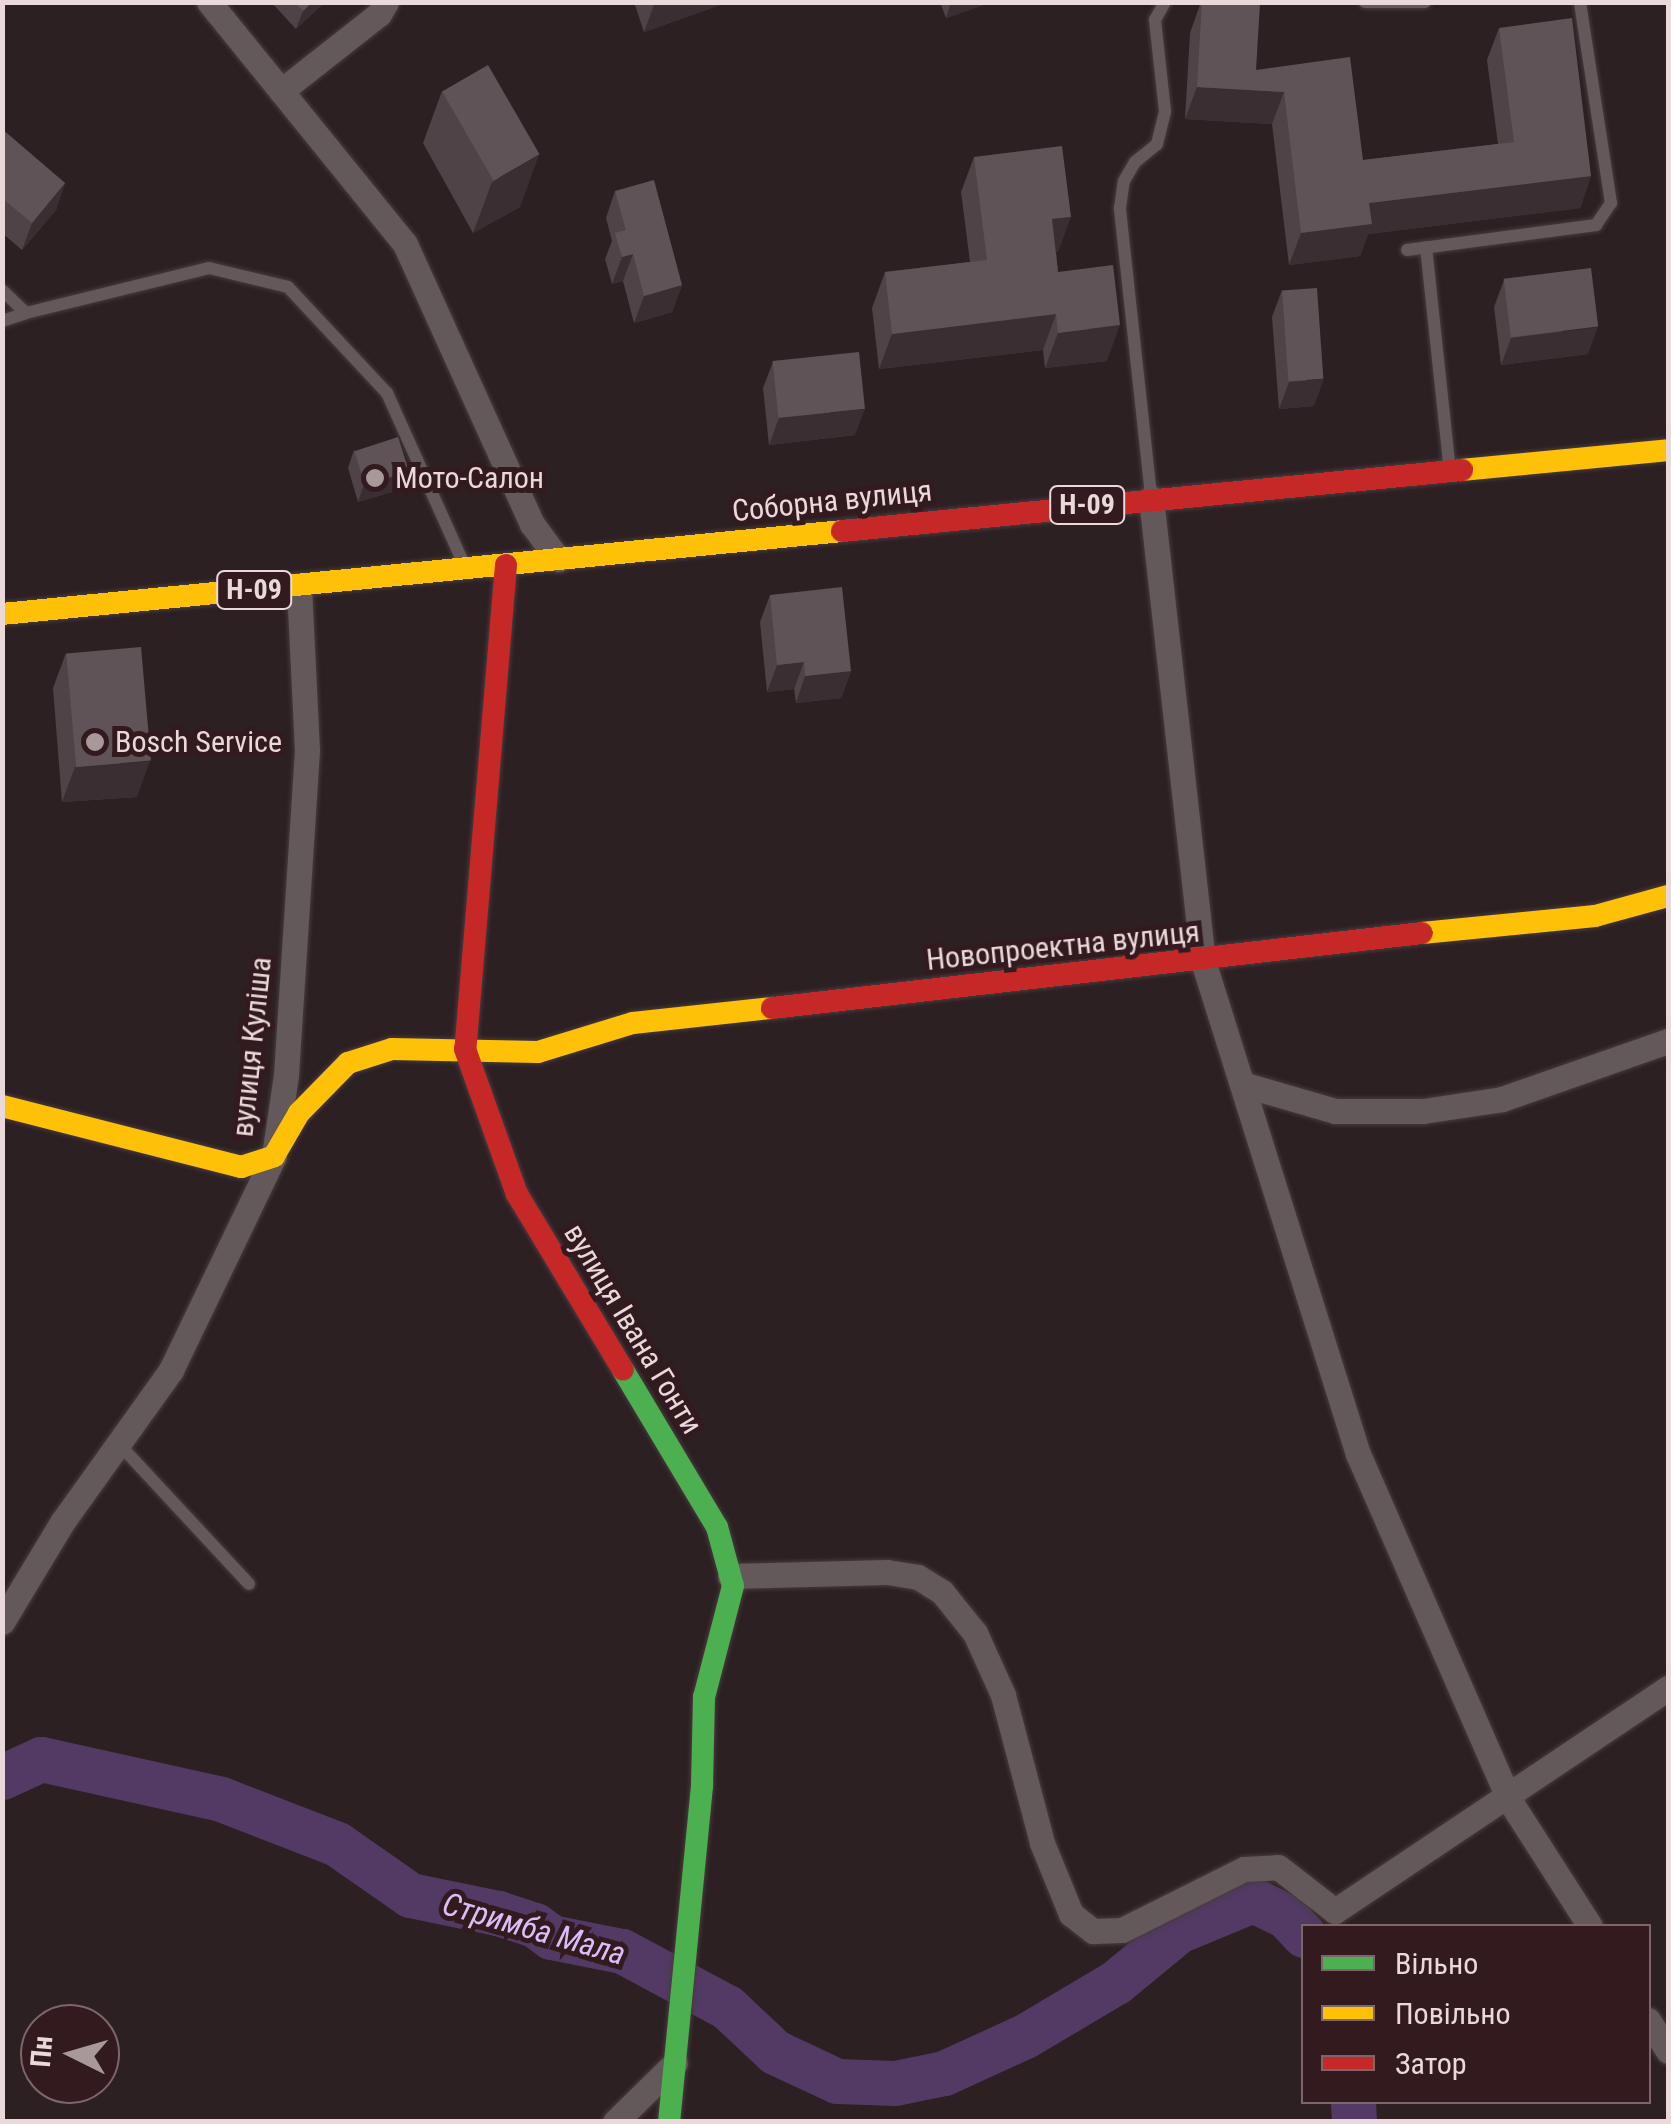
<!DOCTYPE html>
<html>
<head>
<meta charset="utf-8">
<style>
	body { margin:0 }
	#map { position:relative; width:1671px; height:2124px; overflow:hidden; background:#2c2022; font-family:"Roboto Condensed",sans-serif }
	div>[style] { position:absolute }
	.river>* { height:45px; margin:-22.5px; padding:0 22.5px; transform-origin:22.5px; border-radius:22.5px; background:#523a64 }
	.roads { filter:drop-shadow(0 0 2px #473b3d) drop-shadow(0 0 2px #473b3d) }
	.lane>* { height:12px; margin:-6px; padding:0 6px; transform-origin:6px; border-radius:6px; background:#63585a }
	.street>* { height:25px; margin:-12.5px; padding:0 12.5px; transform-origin:12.5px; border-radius:12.5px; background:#63585a }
	.fast>* { height:22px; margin:-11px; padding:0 11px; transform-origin:11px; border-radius:11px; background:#4caf50 }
	.slow>* { height:22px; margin:-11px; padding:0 11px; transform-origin:11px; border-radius:11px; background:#ffc107 }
	.jam>* { height:22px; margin:-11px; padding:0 11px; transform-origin:11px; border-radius:11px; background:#c62828 }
	.wall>* { inset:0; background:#4f4347 }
	.shaded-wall>* { inset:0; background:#3a2e32 }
	.building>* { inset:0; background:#5f5357; transform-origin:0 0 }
	.dots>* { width:28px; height:28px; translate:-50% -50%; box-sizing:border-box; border:5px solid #321a1e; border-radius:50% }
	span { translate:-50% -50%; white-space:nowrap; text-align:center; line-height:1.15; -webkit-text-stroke:10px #321a1e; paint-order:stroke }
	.shield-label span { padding:2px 8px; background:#321a1e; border:2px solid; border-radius:8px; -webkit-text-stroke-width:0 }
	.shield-label { font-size:28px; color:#ead8db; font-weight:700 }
	.poi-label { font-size:30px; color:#ead8db }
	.left { translate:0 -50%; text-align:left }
	.street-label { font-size:30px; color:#ead8db }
	.water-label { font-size:32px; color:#dcbdf7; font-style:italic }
	.frame { position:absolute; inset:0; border:5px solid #ead8db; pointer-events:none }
	.legend { position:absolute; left:1301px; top:1924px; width:350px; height:180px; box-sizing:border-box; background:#321a1e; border:2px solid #7c666a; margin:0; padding:12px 18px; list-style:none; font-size:30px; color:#ead8db }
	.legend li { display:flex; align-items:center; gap:20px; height:50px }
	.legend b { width:50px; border:2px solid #7c666a }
	.north { position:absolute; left:20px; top:2004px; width:100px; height:100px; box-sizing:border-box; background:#321a1e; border:2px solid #7c666a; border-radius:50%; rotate:275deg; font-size:28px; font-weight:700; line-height:40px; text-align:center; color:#ead8db }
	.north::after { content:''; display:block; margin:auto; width:35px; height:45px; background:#a8989a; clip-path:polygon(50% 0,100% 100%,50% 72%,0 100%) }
</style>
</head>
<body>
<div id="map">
	<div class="river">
		<div style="left:2px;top:1777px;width:43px;rotate:-24.8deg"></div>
		<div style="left:41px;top:1759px;width:184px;rotate:12.5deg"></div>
		<div style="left:221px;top:1799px;width:124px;rotate:21.2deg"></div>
		<div style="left:337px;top:1844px;width:89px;rotate:34.9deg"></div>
		<div style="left:410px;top:1895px;width:90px;rotate:11.6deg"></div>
		<div style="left:498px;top:1913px;width:39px;rotate:18deg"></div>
		<div style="left:535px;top:1925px;width:20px;rotate:37deg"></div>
		<div style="left:551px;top:1937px;width:72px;rotate:11.2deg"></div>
		<div style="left:622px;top:1951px;width:119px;rotate:28.1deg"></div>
		<div style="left:727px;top:2007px;width:66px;rotate:43.2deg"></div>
		<div style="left:775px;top:2052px;width:68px;rotate:25.1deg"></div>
		<div style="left:837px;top:2081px;width:58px;rotate:2deg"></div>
		<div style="left:895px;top:2083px;width:50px;rotate:-11.5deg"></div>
		<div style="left:944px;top:2073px;width:89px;rotate:-24.6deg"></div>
		<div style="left:1025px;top:2036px;width:106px;rotate:-30.7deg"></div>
		<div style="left:1116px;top:1982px;width:80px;rotate:-39.4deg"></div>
		<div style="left:1178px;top:1931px;width:81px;rotate:-22.5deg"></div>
		<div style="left:1253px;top:1900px;width:37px;rotate:26deg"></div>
		<div style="left:1286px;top:1916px;width:26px;rotate:47deg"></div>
		<div style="left:1353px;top:2102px;width:20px;rotate:87deg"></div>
	</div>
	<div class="roads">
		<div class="lane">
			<div style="left:1365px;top:2px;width:60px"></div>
			<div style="left:1426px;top:247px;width:217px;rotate:83.9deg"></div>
			<div style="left:1407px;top:250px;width:191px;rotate:-7.5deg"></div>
			<div style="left:1596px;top:225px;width:27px;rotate:-56deg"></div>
			<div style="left:1611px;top:203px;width:203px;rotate:-98.8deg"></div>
			<div style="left:2px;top:290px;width:33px;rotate:44deg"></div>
			<div style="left:26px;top:313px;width:188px;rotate:-13.8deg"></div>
			<div style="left:209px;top:268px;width:81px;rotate:13.5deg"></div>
			<div style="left:288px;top:287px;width:145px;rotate:47deg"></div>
			<div style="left:387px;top:393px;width:185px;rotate:65.8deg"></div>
			<div style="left:2px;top:321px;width:25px;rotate:-18deg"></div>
			<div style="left:1151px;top:495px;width:289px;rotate:-96.2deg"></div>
			<div style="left:1120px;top:208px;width:27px;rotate:-82deg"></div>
			<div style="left:1124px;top:181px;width:22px;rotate:-60deg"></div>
			<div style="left:1135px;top:162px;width:28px;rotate:-39deg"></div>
			<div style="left:1157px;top:144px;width:34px;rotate:-76deg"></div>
			<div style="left:1165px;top:111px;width:92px;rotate:-96.3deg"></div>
			<div style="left:1155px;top:20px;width:21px;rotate:-61deg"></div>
			<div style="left:119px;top:1444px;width:191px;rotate:47.1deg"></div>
		</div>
		<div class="street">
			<div style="left:209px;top:2px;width:311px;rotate:51deg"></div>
			<div style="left:405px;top:244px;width:307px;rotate:65.6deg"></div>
			<div style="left:532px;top:524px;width:44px;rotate:53.4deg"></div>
			<div style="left:281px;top:91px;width:125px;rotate:-38.2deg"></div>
			<div style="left:379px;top:14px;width:14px;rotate:-60deg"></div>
			<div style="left:1151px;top:498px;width:466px;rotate:83.6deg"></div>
			<div style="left:1203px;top:961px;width:517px;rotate:72.55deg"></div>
			<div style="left:1358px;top:1454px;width:375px;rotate:66.4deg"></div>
			<div style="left:1508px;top:1798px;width:152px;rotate:57.4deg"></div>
			<div style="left:1242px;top:1084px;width:97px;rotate:16.2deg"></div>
			<div style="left:1335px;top:1111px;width:88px"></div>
			<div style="left:1423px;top:1111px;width:80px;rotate:-8.6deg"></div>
			<div style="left:1502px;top:1099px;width:176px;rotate:-19.3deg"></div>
			<div style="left:730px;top:1576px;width:157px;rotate:-1.5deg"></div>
			<div style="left:887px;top:1572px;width:31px;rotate:9deg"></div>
			<div style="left:918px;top:1577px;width:28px;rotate:32deg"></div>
			<div style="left:942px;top:1592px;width:53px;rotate:51.2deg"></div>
			<div style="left:975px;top:1633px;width:68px;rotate:65.7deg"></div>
			<div style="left:1003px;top:1695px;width:153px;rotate:75.2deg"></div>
			<div style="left:1042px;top:1843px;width:77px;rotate:67.8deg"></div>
			<div style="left:1071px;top:1914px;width:28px;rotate:38deg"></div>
			<div style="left:1093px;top:1931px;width:29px;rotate:-2deg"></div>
			<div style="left:1122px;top:1930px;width:136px;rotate:-26.6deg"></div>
			<div style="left:1244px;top:1869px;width:34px;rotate:-3deg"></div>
			<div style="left:1278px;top:1867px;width:72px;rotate:37.7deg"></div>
			<div style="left:1335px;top:1911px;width:401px;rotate:-33.8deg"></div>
			<div style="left:2px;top:1622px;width:118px;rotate:-58.9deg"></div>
			<div style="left:63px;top:1521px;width:186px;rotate:-54.4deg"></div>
			<div style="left:171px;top:1370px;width:237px;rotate:-64.3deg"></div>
			<div style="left:274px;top:1156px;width:82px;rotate:-81.6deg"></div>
			<div style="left:286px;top:1075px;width:326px;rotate:-86.3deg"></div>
			<div style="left:307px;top:750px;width:165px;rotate:-92.8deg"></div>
			<div style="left:1648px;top:2020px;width:37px;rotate:57deg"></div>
			<div style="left:615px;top:2122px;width:84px;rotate:-44.5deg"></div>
		</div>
		<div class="fast">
			<div style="left:623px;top:1370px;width:183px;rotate:59.1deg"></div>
			<div style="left:717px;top:1527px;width:61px;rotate:74.8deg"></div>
			<div style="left:733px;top:1586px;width:115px;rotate:104.6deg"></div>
			<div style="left:704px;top:1697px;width:89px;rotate:91.3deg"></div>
			<div style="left:702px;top:1786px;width:338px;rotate:95.6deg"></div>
		</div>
		<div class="slow">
			<div style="left:1462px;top:470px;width:207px;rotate:-5.5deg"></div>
			<div style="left:2px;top:614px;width:844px;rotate:-5.64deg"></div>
			<div style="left:1422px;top:933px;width:174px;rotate:-5.6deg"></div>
			<div style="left:1595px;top:916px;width:76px;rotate:-15.3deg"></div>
			<div style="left:2px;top:1106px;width:247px;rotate:14.3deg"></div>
			<div style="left:241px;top:1167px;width:35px;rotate:-18deg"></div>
			<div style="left:274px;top:1156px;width:50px;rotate:-59.8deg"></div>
			<div style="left:299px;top:1113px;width:70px;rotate:-45.6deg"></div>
			<div style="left:348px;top:1063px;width:46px;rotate:-17.7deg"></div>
			<div style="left:392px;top:1049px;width:146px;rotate:1.2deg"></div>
			<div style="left:538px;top:1052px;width:99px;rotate:-17deg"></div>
			<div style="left:633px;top:1023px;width:140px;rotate:-6.2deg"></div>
		</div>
		<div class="jam">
			<div style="left:842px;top:531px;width:623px;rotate:-5.62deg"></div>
			<div style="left:506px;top:565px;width:486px;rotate:94.8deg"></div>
			<div style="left:465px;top:1049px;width:154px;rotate:70.3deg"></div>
			<div style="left:517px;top:1194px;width:205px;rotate:58.9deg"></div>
			<div style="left:772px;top:1008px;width:654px;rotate:-6.58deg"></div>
		</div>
	</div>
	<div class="wall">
		<div style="clip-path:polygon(271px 2px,325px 2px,296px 29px)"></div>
		<div style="clip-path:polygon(634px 2px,724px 2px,723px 4px,644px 32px)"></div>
		<div style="clip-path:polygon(940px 2px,992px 2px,946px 18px)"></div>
		<div style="clip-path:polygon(1201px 2px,1256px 70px,1363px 160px,1498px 144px,1487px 60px,1499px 28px,1591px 176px,1580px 208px,1368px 234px,1360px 256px,1289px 265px,1272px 124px,1185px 119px,1190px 33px)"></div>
		<div style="clip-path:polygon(442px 91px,520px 207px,473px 233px,423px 143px)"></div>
		<div style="clip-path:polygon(2px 129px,65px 183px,56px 210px,22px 250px,2px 233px)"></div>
		<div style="clip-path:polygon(974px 157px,1058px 252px,1056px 252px,1058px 272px,1107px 361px,1045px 368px,1043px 350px,879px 369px,872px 308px,885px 272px,970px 262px,961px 192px)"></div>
		<div style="clip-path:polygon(615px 191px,682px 285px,672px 312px,634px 323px,623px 281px,612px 284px,605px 259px,612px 241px,606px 218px)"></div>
		<div style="clip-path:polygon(1504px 280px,1588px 354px,1501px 365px,1494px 307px)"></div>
		<div style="clip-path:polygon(1282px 290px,1314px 406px,1279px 409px,1272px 317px)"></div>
		<div style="clip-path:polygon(773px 362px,855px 435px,769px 445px,763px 388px)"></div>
		<div style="clip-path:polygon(354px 450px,402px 489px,358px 502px,348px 468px)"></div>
		<div style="clip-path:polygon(770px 595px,851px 671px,841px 698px,796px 703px,794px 689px,767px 692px,760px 622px)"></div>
		<div style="clip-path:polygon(66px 653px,137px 797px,62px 802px,53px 688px)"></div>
	</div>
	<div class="shaded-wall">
		<div style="clip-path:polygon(312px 2px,325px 2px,296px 29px,303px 11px)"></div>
		<div style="clip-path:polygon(655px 2px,724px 2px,723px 4px,644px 32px)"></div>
		<div style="clip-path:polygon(951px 2px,992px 2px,946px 18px)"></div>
		<div style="clip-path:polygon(1197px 87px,1284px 92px,1272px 124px,1185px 119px)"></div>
		<div style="clip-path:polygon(539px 155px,520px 207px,473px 233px,492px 182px)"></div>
		<div style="clip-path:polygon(1591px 176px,1580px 208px,1368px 234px,1360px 256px,1289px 265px,1301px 233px,1369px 203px)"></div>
		<div style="clip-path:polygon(65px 183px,56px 210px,22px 250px,32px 223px)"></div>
		<div style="clip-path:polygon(1071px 217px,1058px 252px,1039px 254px,1052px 219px)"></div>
		<div style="clip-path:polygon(633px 254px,623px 281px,612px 284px,622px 257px)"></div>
		<div style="clip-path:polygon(682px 285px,672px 312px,634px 323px,644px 296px)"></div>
		<div style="clip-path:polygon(1056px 314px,1043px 350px,879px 369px,892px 334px)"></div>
		<div style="clip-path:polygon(1120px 325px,1107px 361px,1045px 368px,1058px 333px)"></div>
		<div style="clip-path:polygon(1598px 327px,1588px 354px,1501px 365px,1511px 338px)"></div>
		<div style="clip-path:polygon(1324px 379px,1314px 406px,1279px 409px,1289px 382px)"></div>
		<div style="clip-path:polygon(865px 409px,855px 435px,769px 445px,779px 418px)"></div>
		<div style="clip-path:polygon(409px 471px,402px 489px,358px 502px,364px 484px)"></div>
		<div style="clip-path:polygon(804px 662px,794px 689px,767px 692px,777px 665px)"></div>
		<div style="clip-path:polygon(851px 671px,841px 698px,796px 703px,805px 676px)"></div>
		<div style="clip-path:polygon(150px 761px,137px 797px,62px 802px,75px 767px)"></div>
	</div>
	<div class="building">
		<div style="clip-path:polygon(294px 2px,312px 2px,303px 11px)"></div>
		<div style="clip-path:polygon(1202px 2px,1260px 4px,1256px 70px,1350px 57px,1363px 160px,1514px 142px,1499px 28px,1572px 18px,1591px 176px,1369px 203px,1372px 224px,1301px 233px,1284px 92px,1197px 87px)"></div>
		<div style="left:488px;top:65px;width:103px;height:53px;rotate:60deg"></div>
		<div style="clip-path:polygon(2px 129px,65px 183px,32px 223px,2px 198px)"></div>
		<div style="clip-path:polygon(1062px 146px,1071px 217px,1052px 219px,1058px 272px,1113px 265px,1120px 325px,1058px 333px,1056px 314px,892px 334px,885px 272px,987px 260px,974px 157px)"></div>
		<div style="clip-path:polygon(654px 180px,682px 285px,644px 296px,633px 254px,622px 257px,615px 233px,626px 230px,615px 191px)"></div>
		<div style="left:1591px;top:268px;width:59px;height:88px;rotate:83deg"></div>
		<div style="left:1317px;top:288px;width:91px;height:35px;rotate:86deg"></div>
		<div style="left:859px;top:352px;width:57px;height:87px;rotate:84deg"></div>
		<div style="left:398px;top:437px;width:36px;height:46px;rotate:72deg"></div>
		<div style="clip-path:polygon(842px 587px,851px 671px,805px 676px,804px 662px,777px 665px,770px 595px)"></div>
		<div style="left:141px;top:647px;width:114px;height:75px;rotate:85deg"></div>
	</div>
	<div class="dots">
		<div style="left:375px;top:478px;background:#a8989a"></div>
		<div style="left:95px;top:742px;background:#a8989a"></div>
	</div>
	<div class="shield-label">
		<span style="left:1087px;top:505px">Н-09</span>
		<span style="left:254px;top:590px">Н-09</span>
	</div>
	<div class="poi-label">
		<span class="left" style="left:395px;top:478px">Мото-Салон</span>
		<span class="left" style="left:115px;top:742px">Bosch Service</span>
	</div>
	<div class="street-label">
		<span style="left:832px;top:501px;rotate:-6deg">Соборна вулиця</span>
		<span style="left:1063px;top:946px;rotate:-6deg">Новопроектна вулиця</span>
		<span style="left:252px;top:1047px;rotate:-84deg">вулиця Куліша</span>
		<span style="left:633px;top:1329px;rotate:59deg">вулиця Івана Гонти</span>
	</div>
	<div class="water-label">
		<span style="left:534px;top:1929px;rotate:16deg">Стримба Мала</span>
	</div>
	<div class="frame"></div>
	<ul class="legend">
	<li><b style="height:12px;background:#4caf50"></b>Вільно</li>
	<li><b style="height:12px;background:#ffc107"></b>Повільно</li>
	<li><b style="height:12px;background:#c62828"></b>Затор</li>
	</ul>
	<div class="north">Пн</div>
</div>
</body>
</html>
